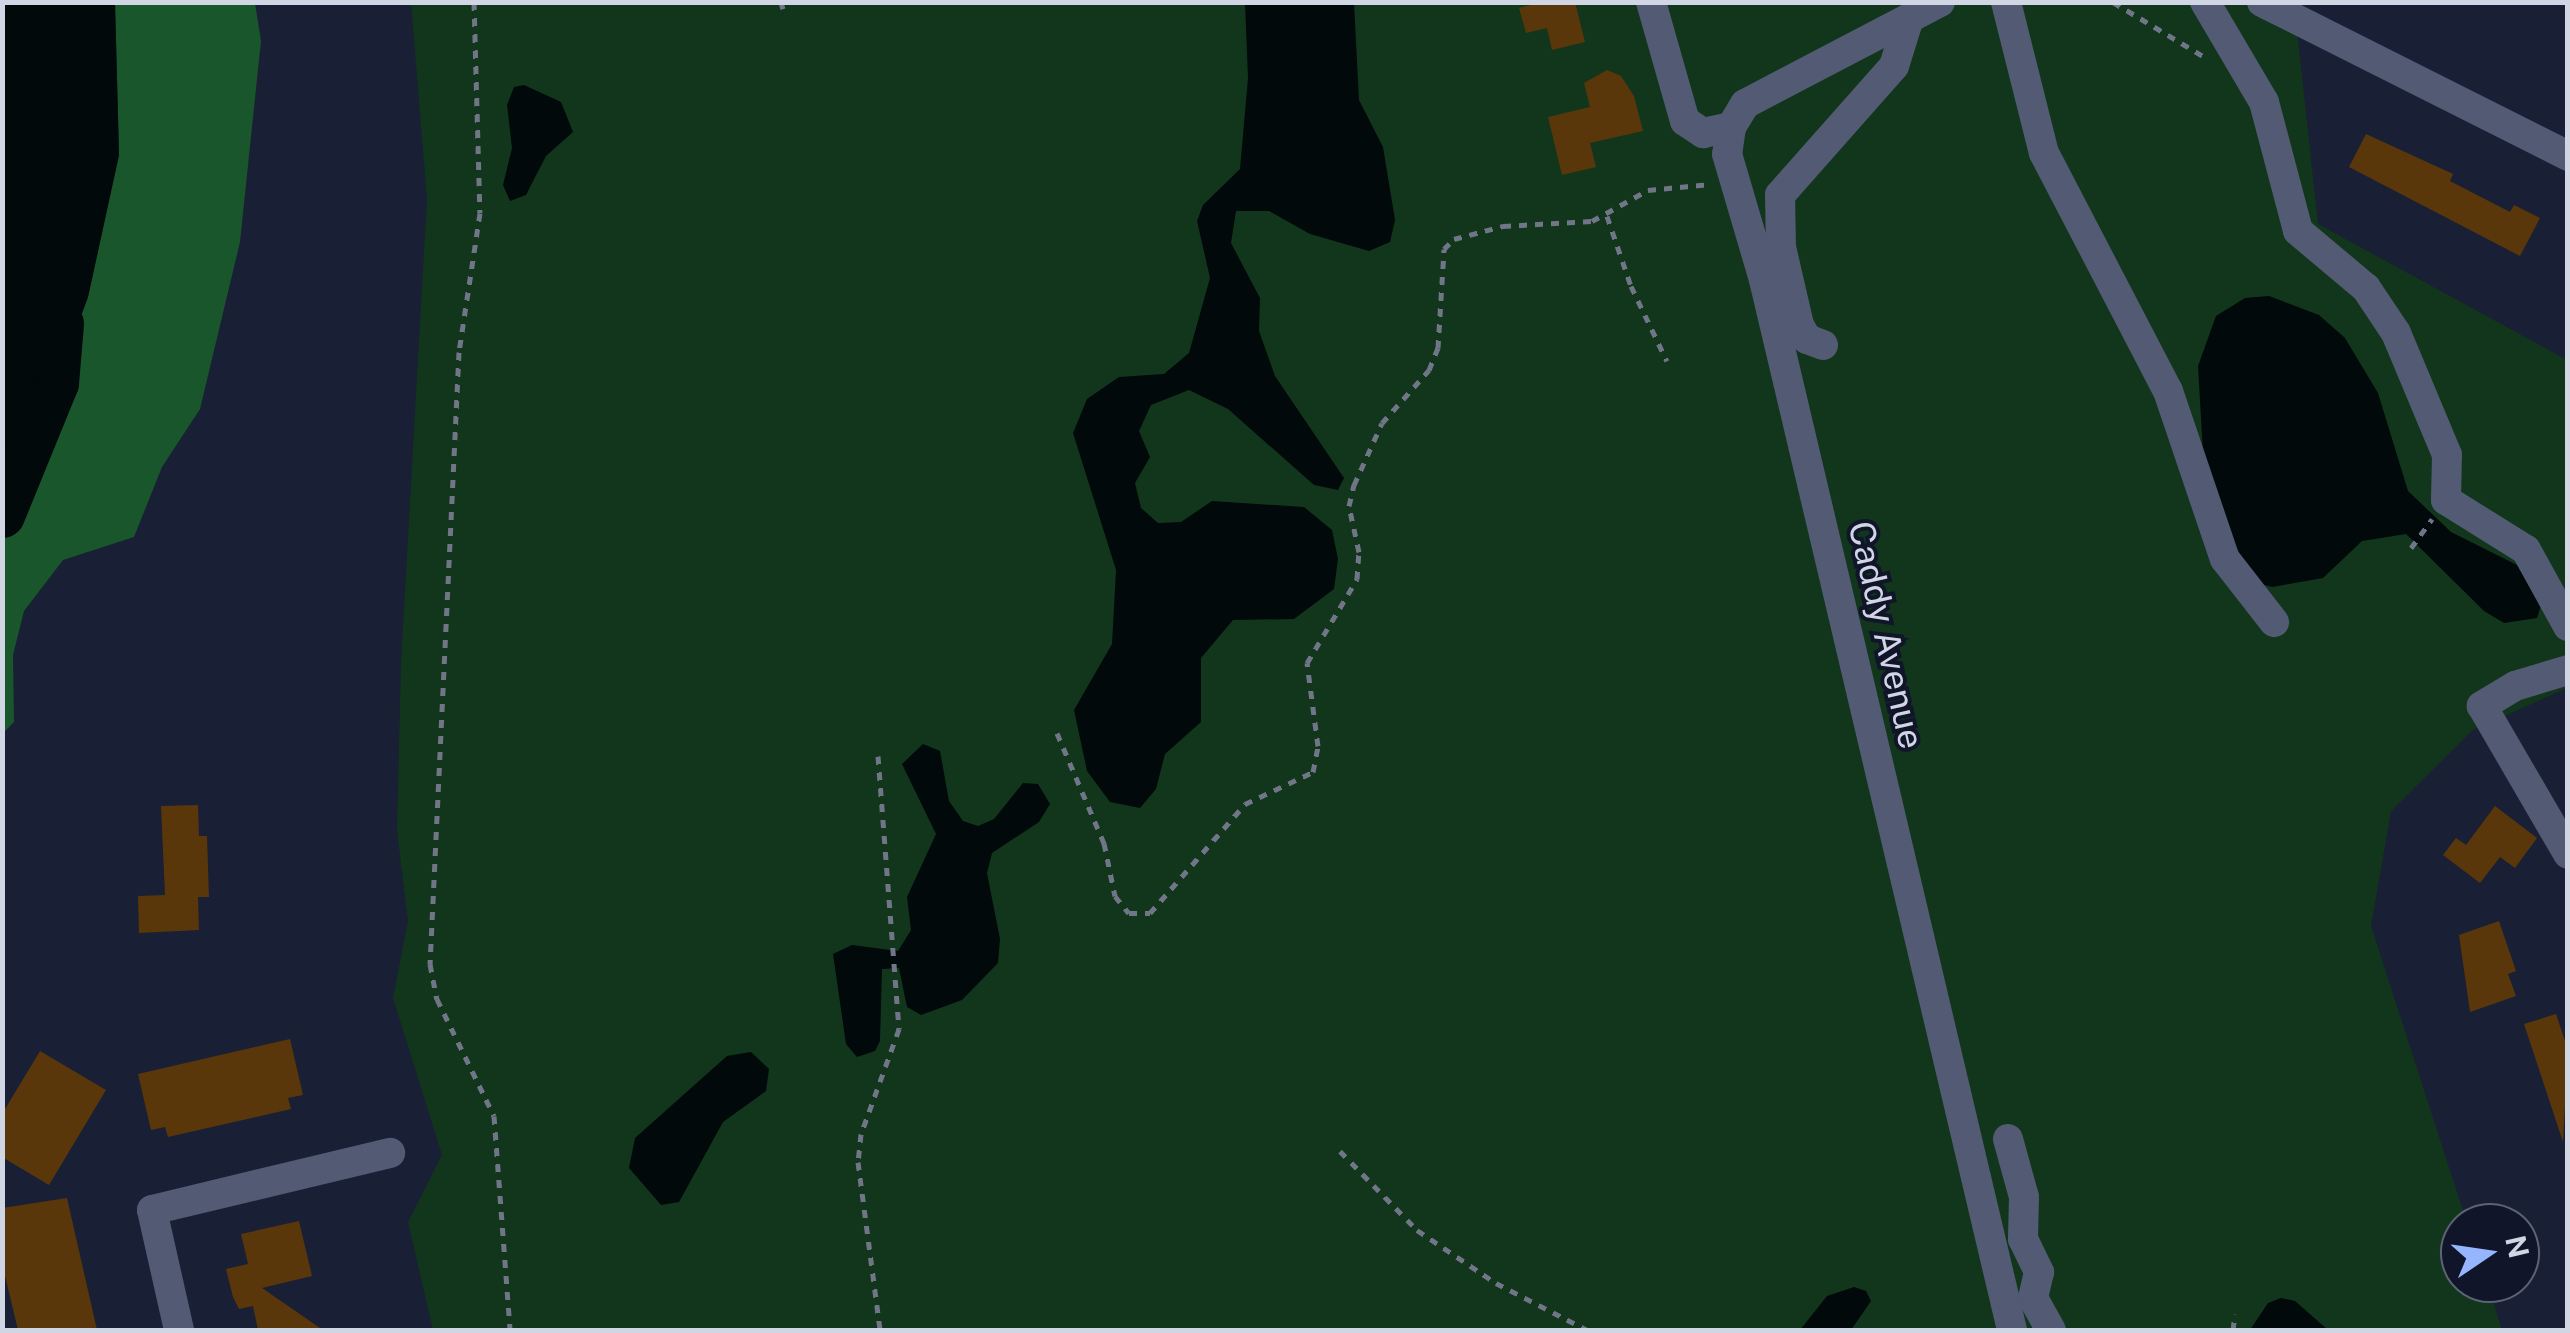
<!DOCTYPE html>
<html>
<head>
<meta charset="utf-8">
<style>
	body { margin:0 }
	#map { position:relative; width:2570px; height:1333px; overflow:hidden; background:#191f34; font-family:"Public Sans",sans-serif }
	div>[style] { position:absolute }
	.green>* { inset:0; background:#12361c }
	.forest>* { inset:0; background:#1a562b }
	.water>* { inset:0; background:#01090b }
	.river>* { height:45px; margin:-22.5px; padding:0 22.5px; transform-origin:22.5px; border-radius:22.5px; background:#01090b }
	.building>* { inset:0; background:#5a370a }
	.path>* { height:5px; margin-top:-2.5px; transform-origin:0; background:repeating-linear-gradient(90deg,#707587 0 8px,transparent 0 16px) }
	.minor>* { height:30px; margin:-15px; padding:0 15px; transform-origin:15px; border-radius:15px; background:#535a74 }
	span { translate:-50% -50%; white-space:nowrap; text-align:center; line-height:1.15; -webkit-text-stroke:8px #10152a; paint-order:stroke }
	.street-label { font-size:35px; color:#d1d6e5 }
	.frame { position:absolute; inset:0; border:5px solid #d1d6e5; pointer-events:none }
	.north { position:absolute; left:2440px; top:1203px; width:100px; height:100px; box-sizing:border-box; background:#10152a; border:2px solid #5d6275; border-radius:50%; rotate:77deg; font-size:28px; font-weight:700; line-height:40px; text-align:center; color:#d1d6e5 }
	.north::after { content:''; display:block; margin:auto; width:35px; height:45px; background:#95b6fd; clip-path:polygon(50% 0,100% 100%,50% 72%,0 100%) }
</style>
</head>
<body>
<div id="map">
	<div class="green">
		<div style="clip-path:polygon(411px 3px,2294px 3px,2318px 224px,2567px 360px,2567px 688px,2473px 730px,2391px 811px,2371px 926px,2467px 1223px,2460px 1223px,2460px 1283px,2487px 1283px,2502px 1330px,433px 1330px,408px 1222px,442px 1155px,393px 998px,408px 921px,397px 831px,401px 662px,427px 199px)"></div>
	</div>
	<div class="forest">
		<div style="clip-path:polygon(115px 3px,255px 3px,261px 41px,240px 242px,200px 409px,162px 467px,134px 537px,63px 560px,24px 611px,13px 655px,14px 722px,3px 733px,3px 504px,32px 448px,88px 297px,119px 155px)"></div>
	</div>
	<div class="water">
		<div style="clip-path:polygon(3px 2px,115px 3px,119px 155px,88px 297px,32px 448px,3px 504px)"></div>
		<div style="clip-path:polygon(1245px 3px,1354px 3px,1359px 100px,1383px 147px,1395px 220px,1390px 242px,1369px 251px,1310px 234px,1269px 211px,1236px 211px,1231px 243px,1260px 298px,1259px 331px,1275px 376px,1344px 478px,1338px 490px,1314px 485px,1228px 409px,1189px 390px,1151px 405px,1139px 431px,1150px 457px,1135px 483px,1141px 508px,1158px 523px,1181px 522px,1212px 501px,1304px 507px,1332px 530px,1338px 559px,1334px 589px,1294px 619px,1233px 620px,1201px 658px,1201px 722px,1165px 754px,1156px 789px,1140px 808px,1110px 802px,1087px 771px,1074px 710px,1112px 644px,1116px 570px,1073px 433px,1087px 399px,1119px 377px,1164px 374px,1189px 353px,1210px 278px,1197px 221px,1203px 205px,1240px 169px,1248px 78px)"></div>
		<div style="clip-path:polygon(524px 85px,561px 102px,573px 132px,546px 156px,526px 195px,510px 201px,503px 185px,512px 148px,507px 105px,514px 87px)"></div>
		<div style="clip-path:polygon(2269px 296px,2319px 315px,2345px 338px,2378px 393px,2408px 491px,2451px 532px,2519px 566px,2542px 602px,2537px 618px,2504px 623px,2484px 611px,2406px 534px,2362px 541px,2323px 578px,2272px 587px,2256px 583px,2228px 535px,2203px 453px,2198px 366px,2216px 316px,2245px 298px)"></div>
		<div style="clip-path:polygon(923px 744px,940px 751px,949px 801px,963px 821px,978px 826px,994px 819px,1023px 783px,1038px 784px,1050px 804px,1039px 822px,992px 853px,987px 873px,1000px 939px,998px 963px,962px 1000px,921px 1015px,907px 1007px,899px 968px,882px 969px,880px 1041px,875px 1051px,857px 1057px,846px 1044px,833px 954px,852px 945px,898px 951px,911px 930px,907px 897px,936px 834px,902px 764px)"></div>
		<div style="clip-path:polygon(751px 1052px,769px 1069px,766px 1091px,723px 1122px,679px 1202px,661px 1205px,629px 1168px,635px 1138px,727px 1056px)"></div>
		<div style="clip-path:polygon(1854px 1287px,1866px 1291px,1871px 1301px,1851px 1330px,1800px 1330px,1827px 1296px)"></div>
		<div style="clip-path:polygon(2281px 1298px,2295px 1301px,2328px 1330px,2250px 1330px,2268px 1303px)"></div>
	</div>
	<div class="river">
		<div style="left:2px;top:515px;width:143px;rotate:-67.8deg"></div>
		<div style="left:56px;top:383px;width:60px;rotate:-85.2deg"></div>
	</div>
	<div class="building">
		<div style="clip-path:polygon(1541px 2px,1575px 2px,1585px 42px,1552px 50px,1547px 28px,1526px 33px,1519px 8px)"></div>
		<div style="clip-path:polygon(1607px 70px,1621px 76px,1634px 96px,1643px 131px,1590px 143px,1596px 167px,1562px 175px,1548px 117px,1590px 107px,1584px 83px)"></div>
		<div style="clip-path:polygon(2366px 134px,2453px 174px,2450px 181px,2510px 212px,2514px 205px,2540px 218px,2520px 256px,2349px 167px)"></div>
		<div style="clip-path:polygon(198px 805px,199px 836px,207px 836px,209px 897px,198px 897px,199px 930px,139px 933px,138px 896px,165px 895px,161px 806px)"></div>
		<div style="clip-path:polygon(2495px 806px,2537px 838px,2515px 868px,2500px 857px,2480px 883px,2443px 855px,2456px 838px,2466px 845px)"></div>
		<div style="clip-path:polygon(2499px 921px,2516px 971px,2508px 974px,2516px 996px,2470px 1012px,2459px 935px)"></div>
		<div style="clip-path:polygon(2556px 1014px,2568px 1050px,2563px 1142px,2524px 1024px)"></div>
		<div style="clip-path:polygon(290px 1039px,303px 1095px,288px 1098px,291px 1109px,168px 1137px,165px 1127px,151px 1130px,138px 1074px)"></div>
		<div style="clip-path:polygon(40px 1051px,106px 1090px,49px 1185px,2px 1157px,2px 1114px)"></div>
		<div style="clip-path:polygon(67px 1198px,97px 1330px,18px 1330px,2px 1263px,2px 1208px)"></div>
		<div style="clip-path:polygon(299px 1221px,312px 1276px,262px 1288px,323px 1330px,258px 1330px,253px 1306px,239px 1309px,233px 1297px,226px 1269px,248px 1264px,241px 1234px)"></div>
	</div>
	<div class="path">
		<div style="left:474px;top:2px;width:211px;rotate:88.4deg"></div>
		<div style="left:480px;top:213px;width:141px;rotate:98.6deg"></div>
		<div style="left:459px;top:352px;width:613px;rotate:92.71deg"></div>
		<div style="left:430px;top:964px;width:36px;rotate:79deg"></div>
		<div style="left:437px;top:999px;width:130px;rotate:64deg"></div>
		<div style="left:494px;top:1116px;width:215px;rotate:85.7deg"></div>
		<div style="left:781px;top:2px;width:7px;rotate:74deg"></div>
		<div style="left:2113px;top:2px;width:111px;rotate:31deg"></div>
		<div style="left:1607px;top:216px;width:74px;rotate:71.1deg"></div>
		<div style="left:1631px;top:286px;width:83px;rotate:64.4deg"></div>
		<div style="left:2411px;top:548px;width:36px;rotate:-54deg"></div>
		<div style="left:1057px;top:733px;width:120px;rotate:66.9deg"></div>
		<div style="left:1104px;top:843px;width:54px;rotate:78.3deg"></div>
		<div style="left:1115px;top:896px;width:22px;rotate:51deg"></div>
		<div style="left:1129px;top:913px;width:21px"></div>
		<div style="left:1150px;top:913px;width:145px;rotate:-48.9deg"></div>
		<div style="left:1245px;top:804px;width:75px;rotate:-25.2deg"></div>
		<div style="left:1313px;top:772px;width:26px;rotate:-79deg"></div>
		<div style="left:1318px;top:746px;width:84px;rotate:-97.5deg"></div>
		<div style="left:1307px;top:663px;width:98px;rotate:-59.2deg"></div>
		<div style="left:1357px;top:579px;width:27px;rotate:-86deg"></div>
		<div style="left:1359px;top:552px;width:47px;rotate:-102.3deg"></div>
		<div style="left:1349px;top:506px;width:22px;rotate:-77deg"></div>
		<div style="left:1354px;top:485px;width:68px;rotate:-65.7deg"></div>
		<div style="left:1382px;top:423px;width:71px;rotate:-48.4deg"></div>
		<div style="left:1429px;top:370px;width:24px;rotate:-68deg"></div>
		<div style="left:1438px;top:348px;width:99px;rotate:-86.5deg"></div>
		<div style="left:1444px;top:249px;width:14px;rotate:-45deg"></div>
		<div style="left:1454px;top:239px;width:51px;rotate:-14.9deg"></div>
		<div style="left:1503px;top:226px;width:89px;rotate:-3.2deg"></div>
		<div style="left:1592px;top:221px;width:64px;rotate:-29deg"></div>
		<div style="left:1648px;top:190px;width:63px;rotate:-5.4deg"></div>
		<div style="left:878px;top:756px;width:274px;rotate:85.6deg"></div>
		<div style="left:899px;top:1029px;width:112px;rotate:109.9deg"></div>
		<div style="left:861px;top:1134px;width:28px;rotate:96deg"></div>
		<div style="left:858px;top:1162px;width:169px;rotate:82.5deg"></div>
		<div style="left:1340px;top:1151px;width:110px;rotate:45.7deg"></div>
		<div style="left:1417px;top:1230px;width:95px;rotate:33.9deg"></div>
		<div style="left:1496px;top:1283px;width:102px;rotate:27.3deg"></div>
		<div style="left:2233px;top:1330px;width:16px;rotate:-83deg"></div>
	</div>
	<div class="minor">
		<div style="left:1651px;top:2px;width:124px;rotate:74.1deg"></div>
		<div style="left:1685px;top:121px;width:22px;rotate:34deg"></div>
		<div style="left:1703px;top:133px;width:29px;rotate:-12deg"></div>
		<div style="left:1940px;top:2px;width:220px;rotate:152.4deg"></div>
		<div style="left:1745px;top:104px;width:27px;rotate:121deg"></div>
		<div style="left:1731px;top:127px;width:27px;rotate:98deg"></div>
		<div style="left:1727px;top:154px;width:131px;rotate:73.6deg"></div>
		<div style="left:1764px;top:280px;width:1079px;rotate:76.71deg"></div>
		<div style="left:2006px;top:2px;width:156px;rotate:75.9deg"></div>
		<div style="left:2044px;top:153px;width:268px;rotate:62.5deg"></div>
		<div style="left:2168px;top:391px;width:177px;rotate:71.3deg"></div>
		<div style="left:2225px;top:559px;width:80px;rotate:52.1deg"></div>
		<div style="left:2205px;top:2px;width:116px;rotate:59.5deg"></div>
		<div style="left:2264px;top:102px;width:133px;rotate:75.2deg"></div>
		<div style="left:2298px;top:231px;width:89px;rotate:40deg"></div>
		<div style="left:2366px;top:288px;width:54px;rotate:56.3deg"></div>
		<div style="left:2396px;top:333px;width:132px;rotate:67.3deg"></div>
		<div style="left:2447px;top:455px;width:45px;rotate:91.3deg"></div>
		<div style="left:2446px;top:500px;width:94px;rotate:32deg"></div>
		<div style="left:2526px;top:550px;width:87px;rotate:61.1deg"></div>
		<div style="left:2262px;top:2px;width:343px;rotate:26.7deg"></div>
		<div style="left:1823px;top:345px;width:17px;rotate:-159deg"></div>
		<div style="left:1807px;top:339px;width:16px;rotate:-120deg"></div>
		<div style="left:1799px;top:325px;width:80px;rotate:-103deg"></div>
		<div style="left:1781px;top:247px;width:52px;rotate:-91.1deg"></div>
		<div style="left:1780px;top:195px;width:172px;rotate:-48.5deg"></div>
		<div style="left:1894px;top:66px;width:50px;rotate:-72.6deg"></div>
		<div style="left:2568px;top:670px;width:55px;rotate:163.2deg"></div>
		<div style="left:2515px;top:686px;width:39px;rotate:149deg"></div>
		<div style="left:2482px;top:706px;width:171px;rotate:59.8deg"></div>
		<div style="left:2008px;top:1139px;width:60px;rotate:74.6deg"></div>
		<div style="left:2024px;top:1197px;width:42px;rotate:91.4deg"></div>
		<div style="left:2023px;top:1239px;width:37px;rotate:64deg"></div>
		<div style="left:2039px;top:1272px;width:27px;rotate:103deg"></div>
		<div style="left:2033px;top:1298px;width:37px;rotate:61deg"></div>
		<div style="left:179px;top:1330px;width:123px;rotate:-102.7deg"></div>
		<div style="left:152px;top:1210px;width:245px;rotate:-13.5deg"></div>
	</div>
	<div class="street-label">
		<span style="left:1886px;top:635px;rotate:77deg">Caddy Avenue</span>
	</div>
	<div class="frame"></div>
	<div class="north">N</div>
</div>
</body>
</html>
